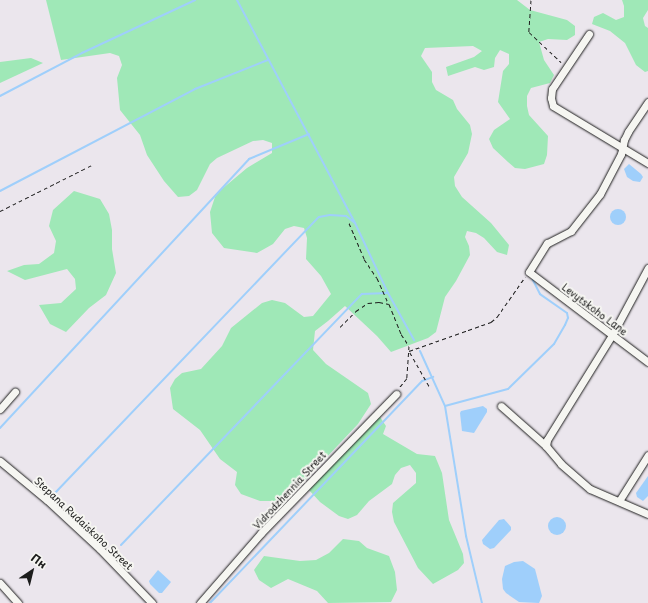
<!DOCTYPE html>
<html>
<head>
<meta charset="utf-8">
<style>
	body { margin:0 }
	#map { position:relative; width:648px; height:603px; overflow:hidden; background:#ebe6ed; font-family:"Playpen Sans",sans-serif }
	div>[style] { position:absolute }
	.green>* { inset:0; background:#9fe8b7 }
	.water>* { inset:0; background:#9fcffb }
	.round { border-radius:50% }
	.stream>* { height:2px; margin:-1px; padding:0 1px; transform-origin:1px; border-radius:1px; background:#9fcffb }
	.path>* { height:1px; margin-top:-0.5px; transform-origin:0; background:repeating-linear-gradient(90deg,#1c1c1c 0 4px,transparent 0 7px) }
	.roads { filter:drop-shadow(0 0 1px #1c1c1c) drop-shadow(0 0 1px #1c1c1c) }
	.minor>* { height:7px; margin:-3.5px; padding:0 3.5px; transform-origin:3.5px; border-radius:3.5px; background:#f6f6f2 }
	span { translate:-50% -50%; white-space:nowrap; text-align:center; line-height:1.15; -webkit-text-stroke:4px #f6f6f2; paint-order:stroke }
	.street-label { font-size:10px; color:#1c1c1c }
	.north { position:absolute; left:12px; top:551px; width:40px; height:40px; -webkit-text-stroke:3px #f6f6f2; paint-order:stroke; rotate:35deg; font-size:11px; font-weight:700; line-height:16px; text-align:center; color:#1c1c1c }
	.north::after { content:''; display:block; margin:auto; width:14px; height:18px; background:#1c1c1c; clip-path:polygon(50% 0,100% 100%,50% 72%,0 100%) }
</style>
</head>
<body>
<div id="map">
	<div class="green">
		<div style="clip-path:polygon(46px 0,517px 0,530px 10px,567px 20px,575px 26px,575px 35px,567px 40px,548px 39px,539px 42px,544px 60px,554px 75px,550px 83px,531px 88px,527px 96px,527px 106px,529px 115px,548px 136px,547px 155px,544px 164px,525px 169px,515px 168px,508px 162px,493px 148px,489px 139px,494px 130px,510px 119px,498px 102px,503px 71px,509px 64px,509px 54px,500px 50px,495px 58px,494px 67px,484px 70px,475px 67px,448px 76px,446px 67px,474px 57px,482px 51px,473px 46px,425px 48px,421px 56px,432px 72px,432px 82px,436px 90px,453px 100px,457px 109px,470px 125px,472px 134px,468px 153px,454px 177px,455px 186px,462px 197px,491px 223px,509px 245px,507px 255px,497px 252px,484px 238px,476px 233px,467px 231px,465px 237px,469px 246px,470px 255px,456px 281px,445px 297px,436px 332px,428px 338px,391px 352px,377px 336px,345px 306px,328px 321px,315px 331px,313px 350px,326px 364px,368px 393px,371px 404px,358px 424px,305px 480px,276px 501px,260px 501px,241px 494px,235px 485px,237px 472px,220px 459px,200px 430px,173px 409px,170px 388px,175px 379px,182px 373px,201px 369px,222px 346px,231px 328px,262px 303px,272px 300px,285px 303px,304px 317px,313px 316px,331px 294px,321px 276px,306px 259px,307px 238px,304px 228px,294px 226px,285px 229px,273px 244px,257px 253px,224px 248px,212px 233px,210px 212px,216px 194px,247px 168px,272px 153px,272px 143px,263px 140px,253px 141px,217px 158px,210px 164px,197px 190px,189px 196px,178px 197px,164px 181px,147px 155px,140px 135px,120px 110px,117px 78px,122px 65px,119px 56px,110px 53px,61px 60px)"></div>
		<div style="clip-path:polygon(622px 0,648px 0,648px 10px,643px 18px,645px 26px,648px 28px,648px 71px,645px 72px,636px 65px,625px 43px,610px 31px,592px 24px,594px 17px,603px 13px,616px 20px,624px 17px,624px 6px)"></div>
		<div style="clip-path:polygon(31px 58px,43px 63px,0 83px,0 62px)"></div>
		<div style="clip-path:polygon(74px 191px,100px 199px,109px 214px,112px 230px,112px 249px,116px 273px,106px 295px,89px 308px,66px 332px,50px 324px,39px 305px,61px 303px,76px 289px,75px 279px,67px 269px,25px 280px,7px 271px,24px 265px,39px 264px,54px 253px,56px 241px,49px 226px,53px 210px)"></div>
		<div style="clip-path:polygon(380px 417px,386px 426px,383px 434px,417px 454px,435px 456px,442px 473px,449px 520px,463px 554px,464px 563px,458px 570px,433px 584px,418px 568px,394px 522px,392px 512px,393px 503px,416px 483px,416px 473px,410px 465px,401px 468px,395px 475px,392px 484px,369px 501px,357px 515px,348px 519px,339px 516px,320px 502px,309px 490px,374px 421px)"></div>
		<div style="clip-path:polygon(343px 539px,359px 541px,367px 548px,389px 556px,395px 572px,397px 590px,391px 602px,328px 603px,317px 591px,288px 579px,271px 588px,259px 580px,254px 570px,264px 556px,300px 561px,316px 560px,329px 553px)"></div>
	</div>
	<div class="water">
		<div style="clip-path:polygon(629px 164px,641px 174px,643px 177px,640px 182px,633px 181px,627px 177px,624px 169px)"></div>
		<div class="round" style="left:610px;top:209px;width:16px;height:16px"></div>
		<div style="clip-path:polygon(483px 406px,487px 409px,487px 412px,474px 433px,462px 431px,460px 413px,461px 411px)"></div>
		<div style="clip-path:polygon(648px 476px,648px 496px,643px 501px,637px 497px,636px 493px)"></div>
		<div class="round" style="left:548px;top:517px;width:18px;height:18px"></div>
		<div style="clip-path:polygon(504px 519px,511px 527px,511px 530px,494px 548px,490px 549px,483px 544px,482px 540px,499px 520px)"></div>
		<div style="clip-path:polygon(523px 561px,535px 569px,542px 596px,539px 603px,519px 602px,506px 593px,503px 589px,502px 579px,505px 566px,514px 562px)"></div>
		<div style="clip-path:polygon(158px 570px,171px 582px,162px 593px,159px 593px,150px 584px,149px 581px)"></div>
	</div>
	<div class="stream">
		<div style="left:237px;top:0;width:252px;rotate:62.1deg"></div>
		<div style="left:355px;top:223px;width:77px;rotate:64.8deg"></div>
		<div style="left:388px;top:293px;width:54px;rotate:61deg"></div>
		<div style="left:0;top:96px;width:93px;rotate:-27.7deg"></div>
		<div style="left:82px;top:53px;width:125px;rotate:-25.1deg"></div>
		<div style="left:0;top:191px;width:220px;rotate:-27.6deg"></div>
		<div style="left:195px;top:89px;width:79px;rotate:-21.7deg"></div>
		<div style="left:420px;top:351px;width:60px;rotate:65.6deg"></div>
		<div style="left:445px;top:406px;width:132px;rotate:80.8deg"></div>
		<div style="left:466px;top:536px;width:69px;rotate:76.6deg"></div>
		<div style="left:445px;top:406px;width:65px;rotate:-15.1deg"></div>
		<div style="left:508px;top:389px;width:64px;rotate:-44.4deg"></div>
		<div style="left:554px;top:344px;width:22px;rotate:-60deg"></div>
		<div style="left:565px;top:325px;width:8px;rotate:-67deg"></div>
		<div style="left:568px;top:318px;width:5px;rotate:-101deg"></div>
		<div style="left:567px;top:313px;width:33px;rotate:-145deg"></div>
		<div style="left:540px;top:294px;width:16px;rotate:-117deg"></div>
		<div style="left:0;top:428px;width:367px;rotate:-47.2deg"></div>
		<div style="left:249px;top:159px;width:65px;rotate:-22.6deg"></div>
		<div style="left:54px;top:494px;width:383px;rotate:-46.3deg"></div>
		<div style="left:319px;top:217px;width:11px;rotate:-10deg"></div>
		<div style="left:330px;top:215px;width:16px;rotate:4deg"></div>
		<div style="left:346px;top:216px;width:11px;rotate:38deg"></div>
		<div style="left:121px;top:545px;width:348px;rotate:-46.2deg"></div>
		<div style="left:362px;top:294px;width:26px;rotate:-2deg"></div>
		<div style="left:210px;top:603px;width:307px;rotate:-46.3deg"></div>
		<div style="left:422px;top:381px;width:12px;rotate:-20deg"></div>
	</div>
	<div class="path">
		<div style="left:531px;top:0;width:32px;rotate:94deg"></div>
		<div style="left:529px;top:32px;width:44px;rotate:43.2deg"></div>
		<div style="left:0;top:211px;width:103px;rotate:-26.6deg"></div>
		<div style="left:349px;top:223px;width:39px;rotate:67deg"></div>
		<div style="left:364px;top:259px;width:23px;rotate:56deg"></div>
		<div style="left:377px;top:278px;width:27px;rotate:66deg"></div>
		<div style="left:340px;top:327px;width:23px;rotate:-45deg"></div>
		<div style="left:356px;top:311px;width:14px;rotate:-34deg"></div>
		<div style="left:368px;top:303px;width:11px;rotate:-5deg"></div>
		<div style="left:379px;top:302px;width:10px;rotate:11deg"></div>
		<div style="left:389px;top:304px;width:32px;rotate:68deg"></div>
		<div style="left:401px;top:334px;width:14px;rotate:56deg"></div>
		<div style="left:409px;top:346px;width:32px;rotate:94deg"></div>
		<div style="left:407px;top:378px;width:13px;rotate:129deg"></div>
		<div style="left:429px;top:386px;width:40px;rotate:-119.7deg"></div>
		<div style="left:409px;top:351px;width:87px;rotate:-19.5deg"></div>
		<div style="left:491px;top:322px;width:8px;rotate:-40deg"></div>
		<div style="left:497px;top:317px;width:49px;rotate:-55deg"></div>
	</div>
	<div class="roads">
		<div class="minor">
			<div style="left:589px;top:34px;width:66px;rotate:123.9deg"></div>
			<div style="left:552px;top:89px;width:9px;rotate:96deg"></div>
			<div style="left:551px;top:98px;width:8px;rotate:76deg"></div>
			<div style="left:553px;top:106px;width:111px;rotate:31deg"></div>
			<div style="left:648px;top:102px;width:36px;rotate:124deg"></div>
			<div style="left:628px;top:132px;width:9px;rotate:117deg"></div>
			<div style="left:624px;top:140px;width:14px;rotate:102deg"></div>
			<div style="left:621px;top:154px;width:45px;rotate:117.7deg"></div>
			<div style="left:600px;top:194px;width:47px;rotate:128.1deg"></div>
			<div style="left:571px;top:231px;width:27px;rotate:153deg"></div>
			<div style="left:547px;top:243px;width:34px;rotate:122deg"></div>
			<div style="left:529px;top:272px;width:149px;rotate:37.1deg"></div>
			<div style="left:648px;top:268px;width:76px;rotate:118.2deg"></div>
			<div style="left:612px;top:335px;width:123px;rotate:121.8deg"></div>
			<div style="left:547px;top:440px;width:6px;rotate:99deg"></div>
			<div style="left:546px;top:446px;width:23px;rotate:50deg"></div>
			<div style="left:561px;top:464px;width:38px;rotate:41deg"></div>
			<div style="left:590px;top:489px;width:63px;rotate:23.3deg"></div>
			<div style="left:501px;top:406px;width:60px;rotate:41.6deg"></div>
			<div style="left:0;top:409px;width:23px;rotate:-49deg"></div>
			<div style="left:0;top:461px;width:61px;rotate:39.7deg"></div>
			<div style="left:47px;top:500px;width:72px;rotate:42.8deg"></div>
			<div style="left:100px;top:549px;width:75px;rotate:46.1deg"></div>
			<div style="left:619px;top:501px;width:54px;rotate:-57.8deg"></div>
			<div style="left:0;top:583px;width:27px;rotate:48deg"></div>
			<div style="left:200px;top:603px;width:93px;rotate:-48.9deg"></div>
			<div style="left:261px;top:533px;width:194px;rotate:-45.8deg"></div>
		</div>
	</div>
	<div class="street-label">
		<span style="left:595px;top:309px;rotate:37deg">Levytskoho Lane</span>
		<span style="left:289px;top:490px;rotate:-47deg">Vidrodzhennia Street</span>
		<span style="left:84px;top:523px;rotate:43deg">Stepana Rudaiskoho Street</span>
	</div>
	<div class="north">Пн</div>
</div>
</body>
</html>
